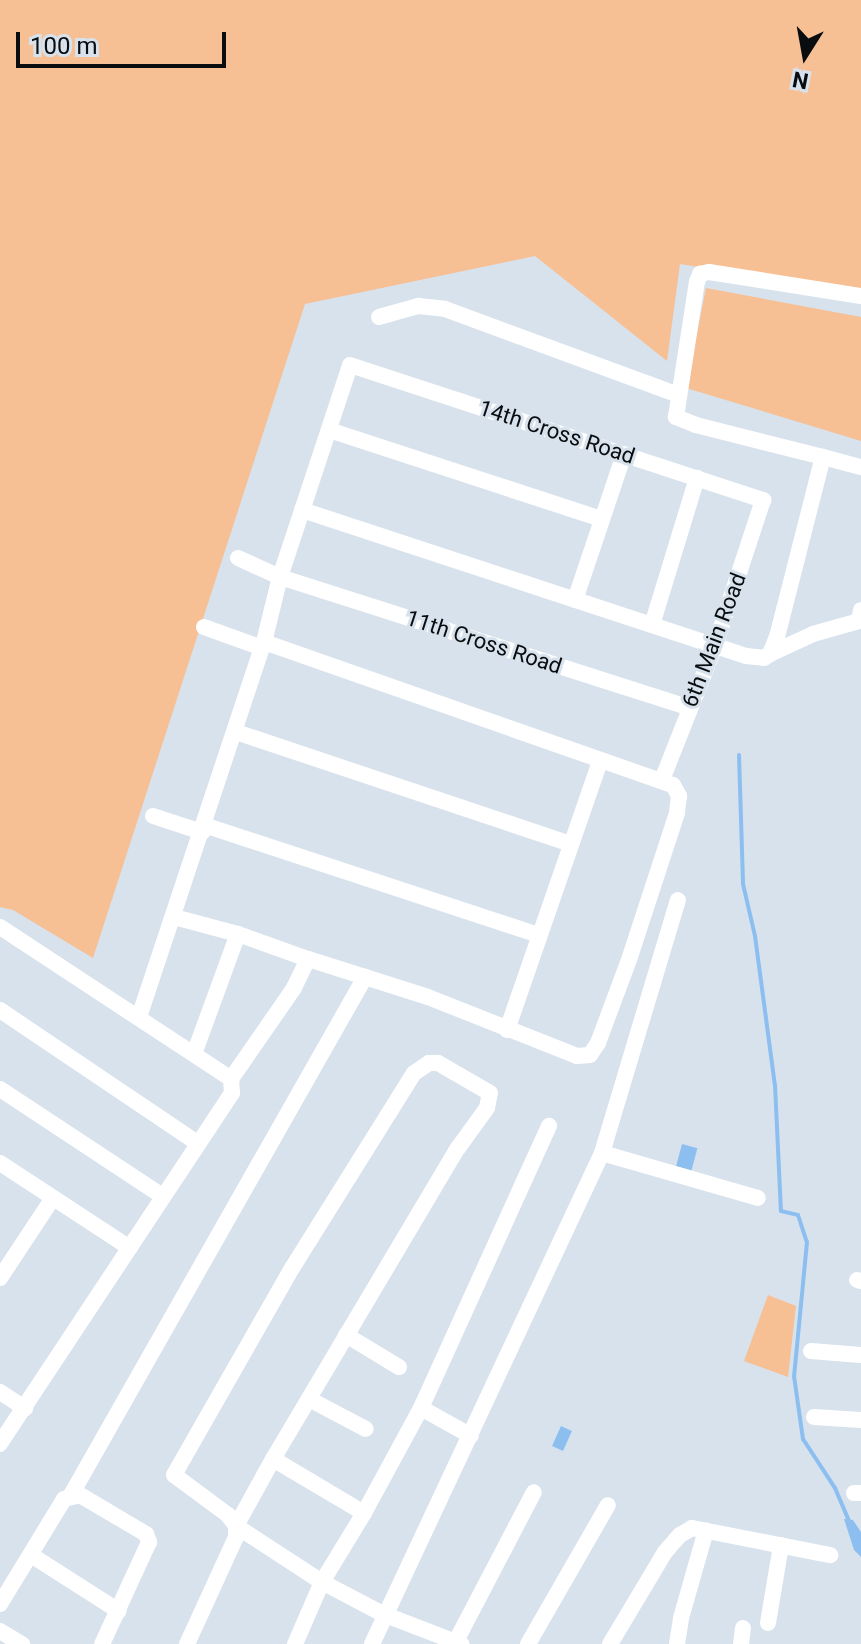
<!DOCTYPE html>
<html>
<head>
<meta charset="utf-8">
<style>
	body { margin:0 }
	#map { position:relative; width:861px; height:1644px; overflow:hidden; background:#d8e2ed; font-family:Roboto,sans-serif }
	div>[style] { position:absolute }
	.green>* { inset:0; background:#f6bf94 }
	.water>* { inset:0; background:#8cbff0; transform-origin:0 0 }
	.stream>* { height:4px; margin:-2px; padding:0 2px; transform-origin:2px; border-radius:2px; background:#8cbff0 }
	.minor>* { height:16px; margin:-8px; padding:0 8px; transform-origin:8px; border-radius:8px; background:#fff }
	span { translate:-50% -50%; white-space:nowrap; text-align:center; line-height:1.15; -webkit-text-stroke:6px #d8e2ed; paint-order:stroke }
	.street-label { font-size:22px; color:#090d10 }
	.north { position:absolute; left:765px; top:16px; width:80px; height:80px; -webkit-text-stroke:6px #d8e2ed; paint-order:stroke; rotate:191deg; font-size:22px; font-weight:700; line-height:32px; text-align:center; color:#090d10 }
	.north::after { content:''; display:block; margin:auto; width:28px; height:36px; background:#090d10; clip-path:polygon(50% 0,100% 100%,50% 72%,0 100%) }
	.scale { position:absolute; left:16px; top:32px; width:210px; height:36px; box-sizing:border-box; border:4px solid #090d10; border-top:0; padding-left:10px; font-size:24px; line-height:28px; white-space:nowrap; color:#090d10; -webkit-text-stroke:6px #d8e2ed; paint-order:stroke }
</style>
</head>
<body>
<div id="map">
	<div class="green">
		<div style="clip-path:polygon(0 0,861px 0,861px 293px,680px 264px,667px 361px,535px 256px,305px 304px,93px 958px,13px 910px,0 907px)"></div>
		<div style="clip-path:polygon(706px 288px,861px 317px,861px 441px,686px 388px)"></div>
		<div style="clip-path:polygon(768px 1295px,796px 1306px,788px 1377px,744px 1361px)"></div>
	</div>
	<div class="water">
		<div style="left:682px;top:1144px;width:16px;height:23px;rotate:15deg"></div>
		<div style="left:561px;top:1426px;width:12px;height:22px;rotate:24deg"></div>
		<div style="clip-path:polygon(844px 1519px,853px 1520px,861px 1532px,861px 1557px,854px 1550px)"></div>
	</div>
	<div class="stream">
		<div style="left:739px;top:755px;width:129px;rotate:88.2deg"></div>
		<div style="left:743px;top:884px;width:53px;rotate:77deg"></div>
		<div style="left:755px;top:936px;width:150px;rotate:82.4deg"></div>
		<div style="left:775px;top:1085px;width:126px;rotate:87.3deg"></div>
		<div style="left:781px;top:1211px;width:17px;rotate:13deg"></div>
		<div style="left:798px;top:1215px;width:28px;rotate:72deg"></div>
		<div style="left:807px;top:1242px;width:135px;rotate:95.5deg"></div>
		<div style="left:794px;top:1376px;width:64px;rotate:81.9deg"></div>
		<div style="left:803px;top:1439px;width:59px;rotate:56.9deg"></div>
		<div style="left:835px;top:1488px;width:36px;rotate:67deg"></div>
	</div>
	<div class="minor">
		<div style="left:379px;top:317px;width:41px;rotate:-15.8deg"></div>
		<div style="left:418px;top:306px;width:27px;rotate:6deg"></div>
		<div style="left:445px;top:309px;width:249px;rotate:20.2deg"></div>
		<div style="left:329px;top:430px;width:287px;rotate:18.1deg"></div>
		<div style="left:823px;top:457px;width:39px;rotate:15deg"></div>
		<div style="left:302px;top:510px;width:467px;rotate:18.2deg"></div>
		<div style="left:746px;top:656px;width:18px;rotate:6deg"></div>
		<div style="left:764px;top:658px;width:7px;rotate:-34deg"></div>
		<div style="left:770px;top:654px;width:18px;rotate:-68deg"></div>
		<div style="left:777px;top:637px;width:186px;rotate:-75.7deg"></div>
		<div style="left:823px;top:457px;width:131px;rotate:-165.9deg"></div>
		<div style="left:696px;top:425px;width:22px;rotate:-158deg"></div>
		<div style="left:676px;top:417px;width:137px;rotate:-81.2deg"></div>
		<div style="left:697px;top:282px;width:9px;rotate:-69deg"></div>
		<div style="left:700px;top:274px;width:9px;rotate:-13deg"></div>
		<div style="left:709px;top:272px;width:154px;rotate:9deg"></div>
		<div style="left:238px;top:558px;width:46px;rotate:24.3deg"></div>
		<div style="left:280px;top:577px;width:428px;rotate:17.7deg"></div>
		<div style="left:575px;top:600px;width:154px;rotate:-71.4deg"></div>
		<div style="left:652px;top:625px;width:154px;rotate:-73deg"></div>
		<div style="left:204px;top:627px;width:62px;rotate:19.9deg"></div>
		<div style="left:264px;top:642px;width:67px;rotate:-76.2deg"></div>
		<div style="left:280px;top:577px;width:223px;rotate:-71.7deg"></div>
		<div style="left:350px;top:365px;width:435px;rotate:18.1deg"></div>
		<div style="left:763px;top:500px;width:154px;rotate:108.2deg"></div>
		<div style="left:715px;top:646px;width:144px;rotate:111.6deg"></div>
		<div style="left:770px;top:654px;width:47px;rotate:-24.9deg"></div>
		<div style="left:813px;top:634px;width:48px;rotate:-15.8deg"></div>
		<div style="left:859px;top:621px;width:11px;rotate:-80deg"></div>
		<div style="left:236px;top:732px;width:353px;rotate:18.5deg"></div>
		<div style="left:153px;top:816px;width:52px;rotate:18.1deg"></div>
		<div style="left:204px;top:825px;width:353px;rotate:18.2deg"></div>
		<div style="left:174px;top:917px;width:66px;rotate:14.9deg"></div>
		<div style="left:0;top:927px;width:277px;rotate:33.3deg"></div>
		<div style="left:231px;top:1079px;width:14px;rotate:86deg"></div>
		<div style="left:232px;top:1093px;width:421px;rotate:123.5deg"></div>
		<div style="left:0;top:1010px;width:236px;rotate:34deg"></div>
		<div style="left:139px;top:1017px;width:395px;rotate:-71.6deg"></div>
		<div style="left:264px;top:642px;width:433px;rotate:19.3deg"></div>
		<div style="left:673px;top:785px;width:13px;rotate:61deg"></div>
		<div style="left:679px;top:796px;width:17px;rotate:97deg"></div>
		<div style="left:677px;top:813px;width:151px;rotate:108.1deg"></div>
		<div style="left:630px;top:957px;width:92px;rotate:110.4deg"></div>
		<div style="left:598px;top:1043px;width:14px;rotate:124deg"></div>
		<div style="left:590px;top:1055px;width:13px;rotate:176deg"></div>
		<div style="left:577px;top:1056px;width:160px;rotate:-158.4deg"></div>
		<div style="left:428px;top:997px;width:126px;rotate:-162.4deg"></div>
		<div style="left:308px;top:959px;width:32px;rotate:116deg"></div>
		<div style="left:294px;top:988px;width:111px;rotate:124.7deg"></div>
		<div style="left:507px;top:1030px;width:285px;rotate:-70.9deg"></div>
		<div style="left:194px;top:1054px;width:128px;rotate:-69.9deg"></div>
		<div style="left:238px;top:934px;width:74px;rotate:19.7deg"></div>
		<div style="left:0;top:1089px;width:193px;rotate:33.4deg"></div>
		<div style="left:602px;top:1153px;width:162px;rotate:16.1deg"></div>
		<div style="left:0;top:1163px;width:155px;rotate:33.2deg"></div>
		<div style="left:0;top:1278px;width:96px;rotate:-56.5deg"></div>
		<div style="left:857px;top:1280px;width:4px;rotate:14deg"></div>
		<div style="left:346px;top:1335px;width:62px;rotate:31.1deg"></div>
		<div style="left:811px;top:1351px;width:50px;rotate:4.6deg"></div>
		<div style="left:0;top:1392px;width:30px;rotate:33deg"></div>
		<div style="left:309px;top:1399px;width:64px;rotate:27.8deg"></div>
		<div style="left:421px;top:1408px;width:57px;rotate:29.2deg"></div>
		<div style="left:814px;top:1417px;width:47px;rotate:3.7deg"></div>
		<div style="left:273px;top:1459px;width:106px;rotate:30.7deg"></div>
		<div style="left:854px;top:1493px;width:7px"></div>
		<div style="left:71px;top:1495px;width:596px;rotate:-60.42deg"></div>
		<div style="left:31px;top:1555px;width:104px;rotate:32.5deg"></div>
		<div style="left:0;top:1604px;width:123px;rotate:-58.6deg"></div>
		<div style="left:64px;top:1499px;width:16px;rotate:-14deg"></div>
		<div style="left:80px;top:1495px;width:77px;rotate:30.6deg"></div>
		<div style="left:146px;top:1534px;width:9px;rotate:69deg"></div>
		<div style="left:149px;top:1542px;width:112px;rotate:114.7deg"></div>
		<div style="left:768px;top:1623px;width:79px;rotate:-80.5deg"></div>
		<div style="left:0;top:1631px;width:26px;rotate:31deg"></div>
		<div style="left:455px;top:1643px;width:170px;rotate:-62.4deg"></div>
		<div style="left:187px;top:1644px;width:118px;rotate:-65.4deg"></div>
		<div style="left:236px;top:1537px;width:11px;rotate:-90deg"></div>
		<div style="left:236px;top:1526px;width:77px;rotate:-61.1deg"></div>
		<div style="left:273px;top:1459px;width:362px;rotate:-59.3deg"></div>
		<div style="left:458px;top:1148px;width:49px;rotate:-54.1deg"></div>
		<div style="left:487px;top:1108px;width:15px;rotate:-79deg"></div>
		<div style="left:490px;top:1093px;width:60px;rotate:-150deg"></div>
		<div style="left:438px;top:1063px;width:9px;rotate:180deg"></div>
		<div style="left:429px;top:1063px;width:18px;rotate:146deg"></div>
		<div style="left:414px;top:1073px;width:230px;rotate:122deg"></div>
		<div style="left:292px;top:1268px;width:238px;rotate:119.7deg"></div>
		<div style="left:174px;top:1475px;width:67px;rotate:36.5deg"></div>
		<div style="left:228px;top:1515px;width:14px;rotate:54deg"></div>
		<div style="left:236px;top:1526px;width:103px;rotate:33.1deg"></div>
		<div style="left:322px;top:1582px;width:69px;rotate:27.7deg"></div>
		<div style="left:383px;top:1614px;width:84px;rotate:21deg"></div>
		<div style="left:295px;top:1644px;width:68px;rotate:-66.5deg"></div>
		<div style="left:322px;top:1582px;width:81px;rotate:-58.7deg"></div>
		<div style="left:364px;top:1513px;width:119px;rotate:-61.5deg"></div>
		<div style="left:421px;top:1408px;width:310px;rotate:-65.6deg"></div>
		<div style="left:372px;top:1644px;width:542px;rotate:-64.9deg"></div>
		<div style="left:602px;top:1153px;width:264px;rotate:-73.3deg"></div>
		<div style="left:528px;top:1644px;width:160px;rotate:-60.1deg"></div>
		<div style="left:610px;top:1644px;width:107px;rotate:-59.1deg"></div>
		<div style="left:665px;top:1552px;width:23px;rotate:-49deg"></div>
		<div style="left:680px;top:1535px;width:14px;rotate:-30deg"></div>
		<div style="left:692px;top:1528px;width:141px;rotate:11.1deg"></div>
		<div style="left:677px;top:1644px;width:26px;rotate:-81deg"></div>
		<div style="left:681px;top:1618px;width:91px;rotate:-74.1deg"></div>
		<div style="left:741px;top:1644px;width:16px;rotate:-83deg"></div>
	</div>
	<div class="street-label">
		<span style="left:557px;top:432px;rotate:18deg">14th Cross Road</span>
		<span style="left:714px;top:640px;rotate:-69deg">6th Main Road</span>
		<span style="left:484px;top:642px;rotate:18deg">11th Cross Road</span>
	</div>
	<div class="north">N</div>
	<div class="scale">100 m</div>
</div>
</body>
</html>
